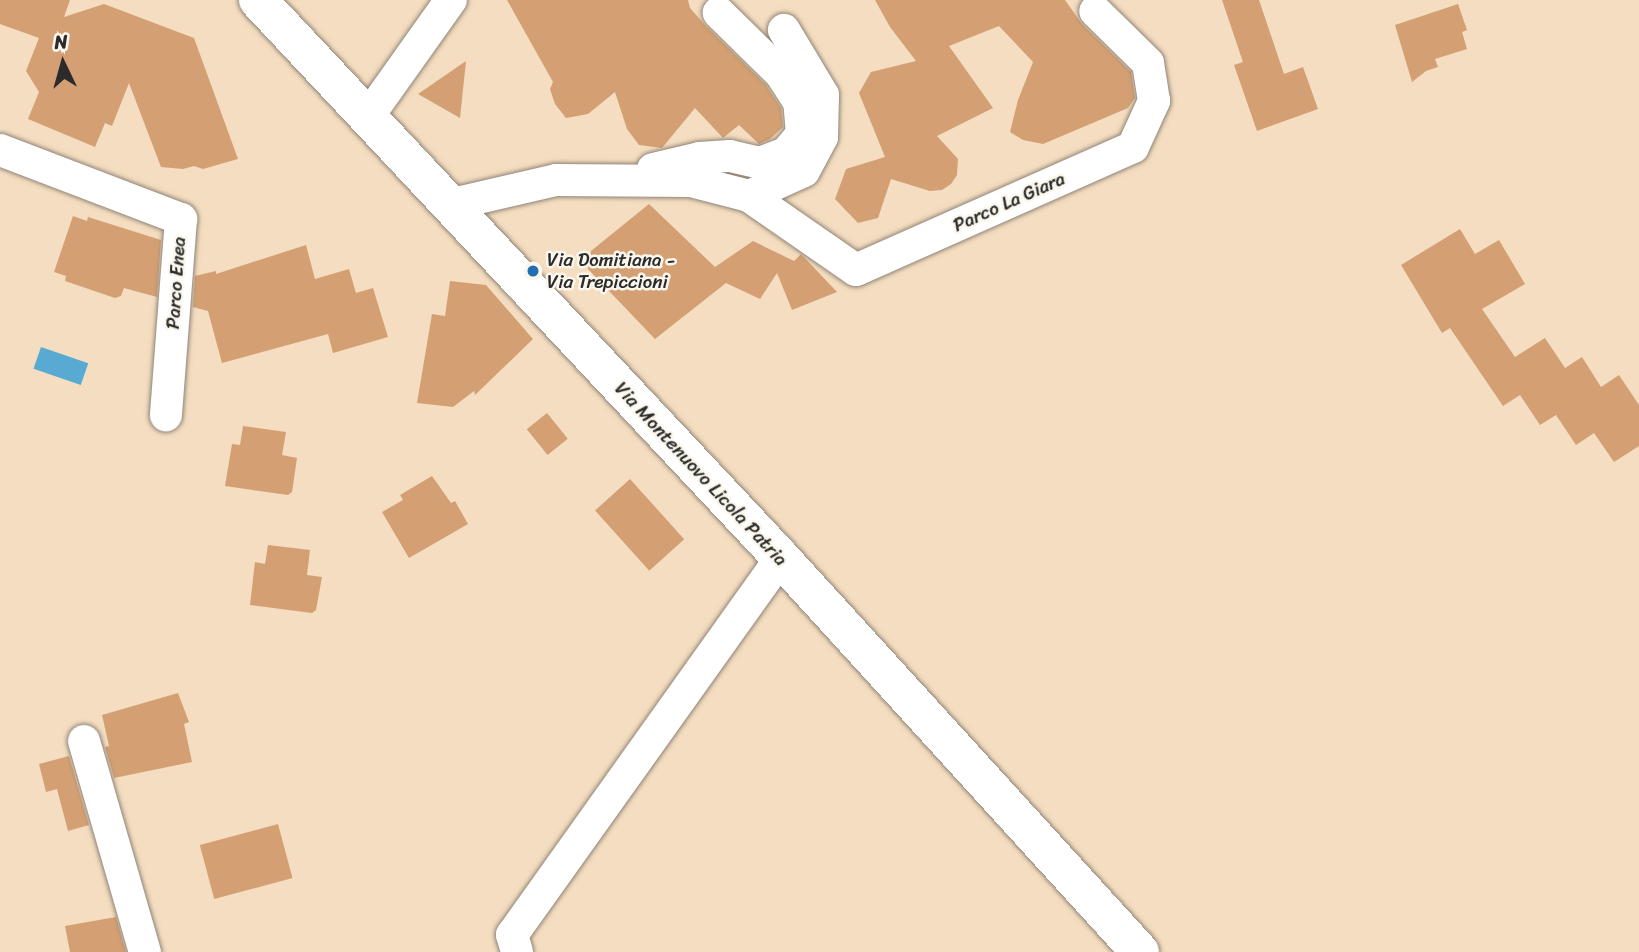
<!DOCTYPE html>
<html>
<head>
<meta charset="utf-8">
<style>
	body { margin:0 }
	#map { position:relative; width:1639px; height:952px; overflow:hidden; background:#f4ddc0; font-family:Sriracha,sans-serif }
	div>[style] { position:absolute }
	.water>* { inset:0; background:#58aad3; transform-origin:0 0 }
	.building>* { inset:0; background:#d4a073; transform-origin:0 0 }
	.roads { filter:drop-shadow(0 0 2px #908476) drop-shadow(0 0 2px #908476) }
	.minor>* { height:32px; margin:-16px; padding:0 16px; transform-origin:16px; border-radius:16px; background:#fff }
	.primary>* { height:38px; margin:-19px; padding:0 19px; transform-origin:19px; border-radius:19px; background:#fff }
	.dots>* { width:19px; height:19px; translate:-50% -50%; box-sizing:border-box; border:4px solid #fbf7ec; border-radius:50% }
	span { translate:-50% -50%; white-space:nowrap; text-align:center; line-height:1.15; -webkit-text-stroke:5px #fbf7ec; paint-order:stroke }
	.street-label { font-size:19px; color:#2b2b2b }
	.poi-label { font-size:19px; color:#2b2b2b }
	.left { translate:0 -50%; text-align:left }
	.north { position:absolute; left:28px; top:28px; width:70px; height:70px; -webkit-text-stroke:5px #fbf7ec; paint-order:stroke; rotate:355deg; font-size:19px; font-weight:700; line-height:28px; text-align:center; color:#2b2b2b }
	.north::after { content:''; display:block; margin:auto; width:24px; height:32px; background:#2b2b2b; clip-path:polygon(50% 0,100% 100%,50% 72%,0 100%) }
</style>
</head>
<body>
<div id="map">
	<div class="water">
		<div style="left:41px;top:347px;width:50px;height:23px;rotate:19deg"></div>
	</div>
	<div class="building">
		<div style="clip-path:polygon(0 0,70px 0,64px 17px,104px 4px,194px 38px,238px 159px,203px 169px,194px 166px,183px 169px,161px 167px,129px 83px,112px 126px,105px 123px,95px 147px,28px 119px,39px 92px,26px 71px,39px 38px,0 24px)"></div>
		<div style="clip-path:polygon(507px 0,688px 0,690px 8px,706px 26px,766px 85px,781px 108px,783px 127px,770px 139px,759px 144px,739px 125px,723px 138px,695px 108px,662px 148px,639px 145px,627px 129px,615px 92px,588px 114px,566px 118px,555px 104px,550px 89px,553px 82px)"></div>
		<div style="clip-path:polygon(875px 0,1065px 0,1082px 24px,1131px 72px,1135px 98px,1128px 108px,1043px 144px,1023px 140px,1010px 132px,1018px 100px,1033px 62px,999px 26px,949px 46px,993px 108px,937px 136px,958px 159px,957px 175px,951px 184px,942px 190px,930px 191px,891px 179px,878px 218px,858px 223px,835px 199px,846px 169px,885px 157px,859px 93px,871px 72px,916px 61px,890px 27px)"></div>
		<div style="clip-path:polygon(1222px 0,1259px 0,1284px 74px,1303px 67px,1318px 109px,1257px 131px,1234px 65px,1243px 62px)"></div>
		<div style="clip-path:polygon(1458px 4px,1467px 30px,1462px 32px,1467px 49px,1435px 59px,1438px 67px,1426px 71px,1412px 82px,1395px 25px)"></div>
		<div style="clip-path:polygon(466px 61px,460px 118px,418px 94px)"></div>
		<div style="clip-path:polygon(649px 204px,715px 267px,753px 241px,794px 261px,801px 254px,837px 292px,792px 310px,777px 273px,760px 299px,726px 283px,655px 339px,588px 269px,591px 251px)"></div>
		<div style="clip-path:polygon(73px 216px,87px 221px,88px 217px,161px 240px,157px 297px,124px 288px,121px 296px,115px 298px,65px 281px,66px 276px,54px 272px)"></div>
		<div style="clip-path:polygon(1460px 229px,1475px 254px,1499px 240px,1525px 284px,1482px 309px,1515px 357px,1545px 338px,1565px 368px,1582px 357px,1601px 387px,1619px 375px,1639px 405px,1639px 446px,1614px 462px,1594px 433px,1576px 445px,1556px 415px,1540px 425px,1520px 395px,1503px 406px,1450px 328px,1442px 333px,1401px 265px)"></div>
		<div style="clip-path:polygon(306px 245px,315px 279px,349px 269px,356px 293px,373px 288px,388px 337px,333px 353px,328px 334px,222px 363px,208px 311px,193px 307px,195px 276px,216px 271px,216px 274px)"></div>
		<div style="clip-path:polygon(450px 281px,486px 285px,533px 339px,475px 395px,474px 391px,453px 407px,417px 403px,432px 314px,445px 316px)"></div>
		<div style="left:547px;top:413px;width:33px;height:26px;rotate:51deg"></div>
		<div style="clip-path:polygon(243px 426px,286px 432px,282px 455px,297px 458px,292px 492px,288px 495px,225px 486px,232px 444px,240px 445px)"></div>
		<div style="clip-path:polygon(432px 476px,451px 503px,455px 501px,468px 524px,409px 558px,382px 512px,403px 500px,400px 495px)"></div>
		<div style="left:630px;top:479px;width:81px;height:47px;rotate:48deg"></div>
		<div style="clip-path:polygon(268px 545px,310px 550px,307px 575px,322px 577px,316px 610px,312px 613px,250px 605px,255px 562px,265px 564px)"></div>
		<div style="clip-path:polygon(178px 693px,189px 722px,184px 724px,192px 762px,114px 778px,105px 747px,109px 746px,102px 715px)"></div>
		<div style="clip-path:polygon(69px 756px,89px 825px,68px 831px,57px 789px,46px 792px,39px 764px)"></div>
		<div style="left:278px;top:824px;width:56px;height:81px;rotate:75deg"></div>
		<div style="clip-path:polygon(116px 917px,126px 952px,70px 952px,65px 926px)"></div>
	</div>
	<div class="roads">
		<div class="minor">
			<div style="left:367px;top:118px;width:145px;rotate:-54.6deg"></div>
			<div style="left:0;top:150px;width:194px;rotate:20.9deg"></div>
			<div style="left:181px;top:219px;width:197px;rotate:94.4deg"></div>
			<div style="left:653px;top:169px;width:48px;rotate:-13.2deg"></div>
			<div style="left:700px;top:158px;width:30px;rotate:-4deg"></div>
			<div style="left:730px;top:156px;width:31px;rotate:13deg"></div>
			<div style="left:760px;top:163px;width:28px;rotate:-21deg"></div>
			<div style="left:786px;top:153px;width:25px;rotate:-50deg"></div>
			<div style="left:802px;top:134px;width:32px;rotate:-95deg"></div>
			<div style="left:799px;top:102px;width:35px;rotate:-123deg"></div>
			<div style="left:780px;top:73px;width:86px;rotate:-135.5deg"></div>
			<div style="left:749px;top:196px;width:60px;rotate:-24.4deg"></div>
			<div style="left:804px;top:171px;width:38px;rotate:-62deg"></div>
			<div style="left:822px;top:137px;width:42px;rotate:-88.6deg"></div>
			<div style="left:823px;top:95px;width:76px;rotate:-121deg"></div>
			<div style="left:448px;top:205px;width:111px;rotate:-13deg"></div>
			<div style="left:556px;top:180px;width:135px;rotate:0.4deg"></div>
			<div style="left:691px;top:181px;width:60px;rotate:14.5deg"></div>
			<div style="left:749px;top:196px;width:130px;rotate:34.7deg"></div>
			<div style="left:856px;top:270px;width:303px;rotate:-23.9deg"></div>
			<div style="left:1133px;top:147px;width:51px;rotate:-65.5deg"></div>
			<div style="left:1154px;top:101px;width:38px;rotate:-99deg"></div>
			<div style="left:1148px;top:63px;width:74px;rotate:-135.5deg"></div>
			<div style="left:84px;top:741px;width:220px;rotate:73.9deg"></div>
			<div style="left:517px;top:952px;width:18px;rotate:-106deg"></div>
			<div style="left:512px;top:935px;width:463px;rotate:-54.5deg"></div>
		</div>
		<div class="primary">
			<div style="left:258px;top:0;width:765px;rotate:46.85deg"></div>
			<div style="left:781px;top:558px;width:533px;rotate:47.66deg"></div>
		</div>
	</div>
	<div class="dots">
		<div style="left:533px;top:271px;background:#1f6fb2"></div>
	</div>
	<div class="street-label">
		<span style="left:1009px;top:202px;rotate:-24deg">Parco La Giara</span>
		<span style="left:176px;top:283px;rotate:-86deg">Parco Enea</span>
		<span style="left:701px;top:474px;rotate:47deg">Via Montenuovo Licola Patria</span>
	</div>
	<div class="poi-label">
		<span class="left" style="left:547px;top:271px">Via Domitiana -<br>Via Trepiccioni</span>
	</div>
	<div class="north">N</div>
</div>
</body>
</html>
